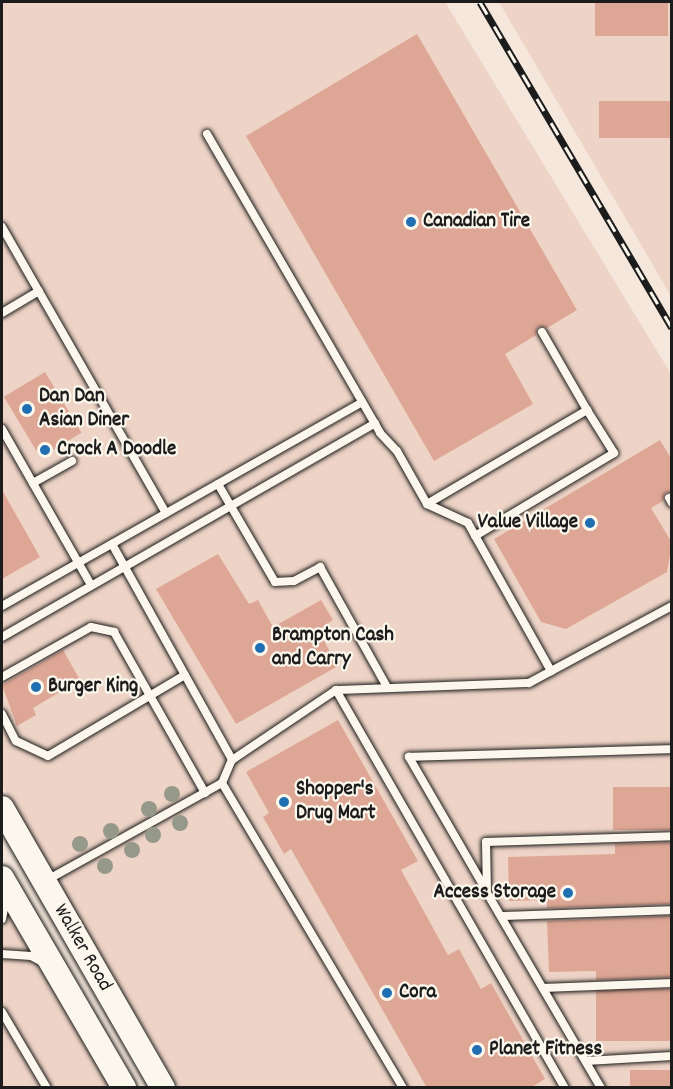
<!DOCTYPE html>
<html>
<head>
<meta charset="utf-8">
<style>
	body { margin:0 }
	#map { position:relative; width:673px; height:1089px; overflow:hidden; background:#f5e7db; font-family:Dekko,sans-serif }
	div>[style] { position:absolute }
	.built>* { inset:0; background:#eed4c6 }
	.building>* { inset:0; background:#dea795; transform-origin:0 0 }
	.roads { filter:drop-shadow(0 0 2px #1c1c1c) drop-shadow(0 0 2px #1c1c1c) }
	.lane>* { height:8px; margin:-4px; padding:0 4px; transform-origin:4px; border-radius:4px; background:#fbf7ec }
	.secondary>* { height:24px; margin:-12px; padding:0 12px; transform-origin:12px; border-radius:12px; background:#fbf7ec }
	.rail>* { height:7px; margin-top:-3.5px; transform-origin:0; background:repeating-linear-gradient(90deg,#fbf7ec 0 14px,#1c1c1c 0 28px); box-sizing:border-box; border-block:2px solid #1c1c1c }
	.trees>* { width:16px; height:16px; margin:-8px; border-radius:50%; background:#969989 }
	.dots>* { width:16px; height:16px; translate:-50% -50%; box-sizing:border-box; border:3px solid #fbf7ec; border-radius:50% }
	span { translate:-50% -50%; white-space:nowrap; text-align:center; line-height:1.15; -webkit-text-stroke:4.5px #fbf7ec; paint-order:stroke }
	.poi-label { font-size:21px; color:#1c1c1c; font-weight:700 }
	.left { translate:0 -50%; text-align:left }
	.right { translate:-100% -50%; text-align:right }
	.street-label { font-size:21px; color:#1c1c1c }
	.frame { position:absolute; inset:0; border:3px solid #1c1c1c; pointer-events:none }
</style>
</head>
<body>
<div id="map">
	<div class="built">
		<div style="clip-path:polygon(445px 2px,671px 374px,671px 1087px,178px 1087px,2px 785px,2px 3px)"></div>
		<div style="clip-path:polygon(499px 2px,671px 2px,671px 296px)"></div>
		<div style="clip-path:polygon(2px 906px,11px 917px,111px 1087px,2px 1087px)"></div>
	</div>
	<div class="building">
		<div style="left:595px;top:2px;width:73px;height:34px"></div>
		<div style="clip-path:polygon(417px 34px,577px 310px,547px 328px,538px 327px,536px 335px,505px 354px,533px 404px,434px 461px,246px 136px)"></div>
		<div style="left:672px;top:101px;width:37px;height:73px;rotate:90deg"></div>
		<div style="left:45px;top:372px;width:71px;height:48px;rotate:59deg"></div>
		<div style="clip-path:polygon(660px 440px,672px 460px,672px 492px,665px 493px,663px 501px,651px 508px,672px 543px,667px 572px,566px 629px,541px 622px,494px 539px)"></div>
		<div style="clip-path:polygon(2px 490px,40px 557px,2px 579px)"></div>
		<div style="clip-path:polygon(218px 554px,249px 604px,258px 600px,273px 627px,321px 600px,333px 620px,318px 630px,338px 666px,236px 724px,156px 589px)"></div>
		<div style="clip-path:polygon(63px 650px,80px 680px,33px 708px,36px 715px,17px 726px,2px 685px)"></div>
		<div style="clip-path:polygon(338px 720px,418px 861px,401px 870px,448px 955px,459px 949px,481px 989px,491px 983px,545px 1079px,530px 1088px,427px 1088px,291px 849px,284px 854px,263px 817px,269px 813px,246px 772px)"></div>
		<div style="left:672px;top:787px;width:43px;height:59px;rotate:90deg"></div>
		<div style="clip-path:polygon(672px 842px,672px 904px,547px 908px,547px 900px,509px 901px,508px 857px,615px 854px,615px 844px)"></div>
		<div style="clip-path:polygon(672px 916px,672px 977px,596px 980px,596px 971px,549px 972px,547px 921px)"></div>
		<div style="left:672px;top:989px;width:52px;height:76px;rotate:90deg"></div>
		<div style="left:672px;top:1070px;width:18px;height:42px;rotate:90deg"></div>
	</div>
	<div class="roads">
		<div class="lane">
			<div style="left:207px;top:134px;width:345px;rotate:59.9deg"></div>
			<div style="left:380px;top:433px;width:25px;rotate:47deg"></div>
			<div style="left:397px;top:451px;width:61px;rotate:60.5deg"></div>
			<div style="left:427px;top:504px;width:45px;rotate:24.9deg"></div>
			<div style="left:468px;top:523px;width:170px;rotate:60.7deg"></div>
			<div style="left:2px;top:227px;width:330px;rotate:60.2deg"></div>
			<div style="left:2px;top:313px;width:43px;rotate:-30.7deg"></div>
			<div style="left:2px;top:429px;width:180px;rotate:60.3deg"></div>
			<div style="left:33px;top:483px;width:45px;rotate:-29.4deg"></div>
			<div style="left:218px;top:484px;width:113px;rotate:59.8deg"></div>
			<div style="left:275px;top:582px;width:19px;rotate:-3deg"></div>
			<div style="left:294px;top:581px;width:30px;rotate:-28deg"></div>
			<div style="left:320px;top:567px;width:137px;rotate:60.8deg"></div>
			<div style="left:669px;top:498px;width:6px;rotate:59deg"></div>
			<div style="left:427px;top:504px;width:186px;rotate:-30.4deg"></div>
			<div style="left:587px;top:410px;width:90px;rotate:-120deg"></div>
			<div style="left:475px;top:536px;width:162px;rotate:-30.8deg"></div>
			<div style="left:614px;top:453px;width:51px;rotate:-122.1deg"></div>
			<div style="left:112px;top:544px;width:247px;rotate:60.9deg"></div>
			<div style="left:2px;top:606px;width:414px;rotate:-29.5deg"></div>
			<div style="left:2px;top:637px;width:430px;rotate:-29.8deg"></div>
			<div style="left:2px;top:677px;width:102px;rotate:-29.3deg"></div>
			<div style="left:91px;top:627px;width:24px;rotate:12deg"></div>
			<div style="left:114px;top:632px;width:185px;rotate:60.5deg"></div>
			<div style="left:336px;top:690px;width:459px;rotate:60.1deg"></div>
			<div style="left:2px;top:714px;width:30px;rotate:63deg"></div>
			<div style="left:16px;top:741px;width:35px;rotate:25deg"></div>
			<div style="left:48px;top:756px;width:159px;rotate:-30.6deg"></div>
			<div style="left:222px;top:783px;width:355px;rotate:59.3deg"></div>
			<div style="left:47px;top:880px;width:200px;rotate:-29deg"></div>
			<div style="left:222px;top:783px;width:25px;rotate:-67deg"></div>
			<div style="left:232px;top:760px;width:125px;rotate:-33.9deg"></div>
			<div style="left:336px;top:690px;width:193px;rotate:-2.1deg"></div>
			<div style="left:529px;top:683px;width:162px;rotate:-28.3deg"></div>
			<div style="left:486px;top:890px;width:154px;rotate:-120.1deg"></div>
			<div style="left:409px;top:757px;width:263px;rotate:-1.7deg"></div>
			<div style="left:501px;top:916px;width:171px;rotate:-2deg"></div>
			<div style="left:2px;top:919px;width:21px;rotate:-79deg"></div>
			<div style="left:2px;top:954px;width:29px;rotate:4deg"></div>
			<div style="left:31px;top:956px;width:15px;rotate:28deg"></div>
			<div style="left:543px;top:988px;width:129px;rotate:-2.2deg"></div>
			<div style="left:2px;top:1012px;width:88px;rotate:59.4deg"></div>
			<div style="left:586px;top:1061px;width:86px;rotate:-3.3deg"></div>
			<div style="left:601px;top:1088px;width:226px;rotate:-120.3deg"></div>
			<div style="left:487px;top:893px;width:51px;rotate:-91.1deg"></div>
			<div style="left:486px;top:842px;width:186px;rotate:-1.8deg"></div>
		</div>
		<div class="secondary">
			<div style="left:2px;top:808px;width:323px;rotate:60.1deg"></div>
			<div style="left:2px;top:878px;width:243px;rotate:59.8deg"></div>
		</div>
	</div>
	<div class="rail">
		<div style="left:480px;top:2px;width:378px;rotate:59.5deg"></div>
	</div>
	<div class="trees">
		<div style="left:172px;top:794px"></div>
		<div style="left:149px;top:809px"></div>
		<div style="left:180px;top:823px"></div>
		<div style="left:111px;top:831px"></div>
		<div style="left:153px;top:835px"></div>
		<div style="left:80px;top:844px"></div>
		<div style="left:132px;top:850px"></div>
		<div style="left:105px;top:866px"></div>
	</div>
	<div class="dots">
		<div style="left:411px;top:222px;background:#1f6fb2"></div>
		<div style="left:27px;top:409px;background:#1f6fb2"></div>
		<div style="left:45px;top:450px;background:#1f6fb2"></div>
		<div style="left:590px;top:523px;background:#1f6fb2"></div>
		<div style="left:260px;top:648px;background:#1f6fb2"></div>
		<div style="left:36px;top:687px;background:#1f6fb2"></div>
		<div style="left:284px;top:802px;background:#1f6fb2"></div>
		<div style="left:568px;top:893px;background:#1f6fb2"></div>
		<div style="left:387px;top:993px;background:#1f6fb2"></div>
		<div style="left:477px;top:1050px;background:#1f6fb2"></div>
	</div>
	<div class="poi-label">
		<span class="left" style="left:423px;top:222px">Canadian Tire</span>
		<span class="left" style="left:39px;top:409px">Dan Dan<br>Asian Diner</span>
		<span class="left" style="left:57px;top:450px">Crock A Doodle</span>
		<span class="right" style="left:578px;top:523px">Value Village</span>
		<span class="left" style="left:272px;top:648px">Brampton Cash<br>and Carry</span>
		<span class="left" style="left:48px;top:687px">Burger King</span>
		<span class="left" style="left:296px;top:802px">Shopper's<br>Drug Mart</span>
		<span class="right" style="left:556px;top:893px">Access Storage</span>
		<span class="left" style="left:399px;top:993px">Cora</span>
		<span class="left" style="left:489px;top:1050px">Planet Fitness</span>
	</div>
	<div class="street-label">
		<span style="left:82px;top:948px;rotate:60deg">Walker Road</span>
	</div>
	<div class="frame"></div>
</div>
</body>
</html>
